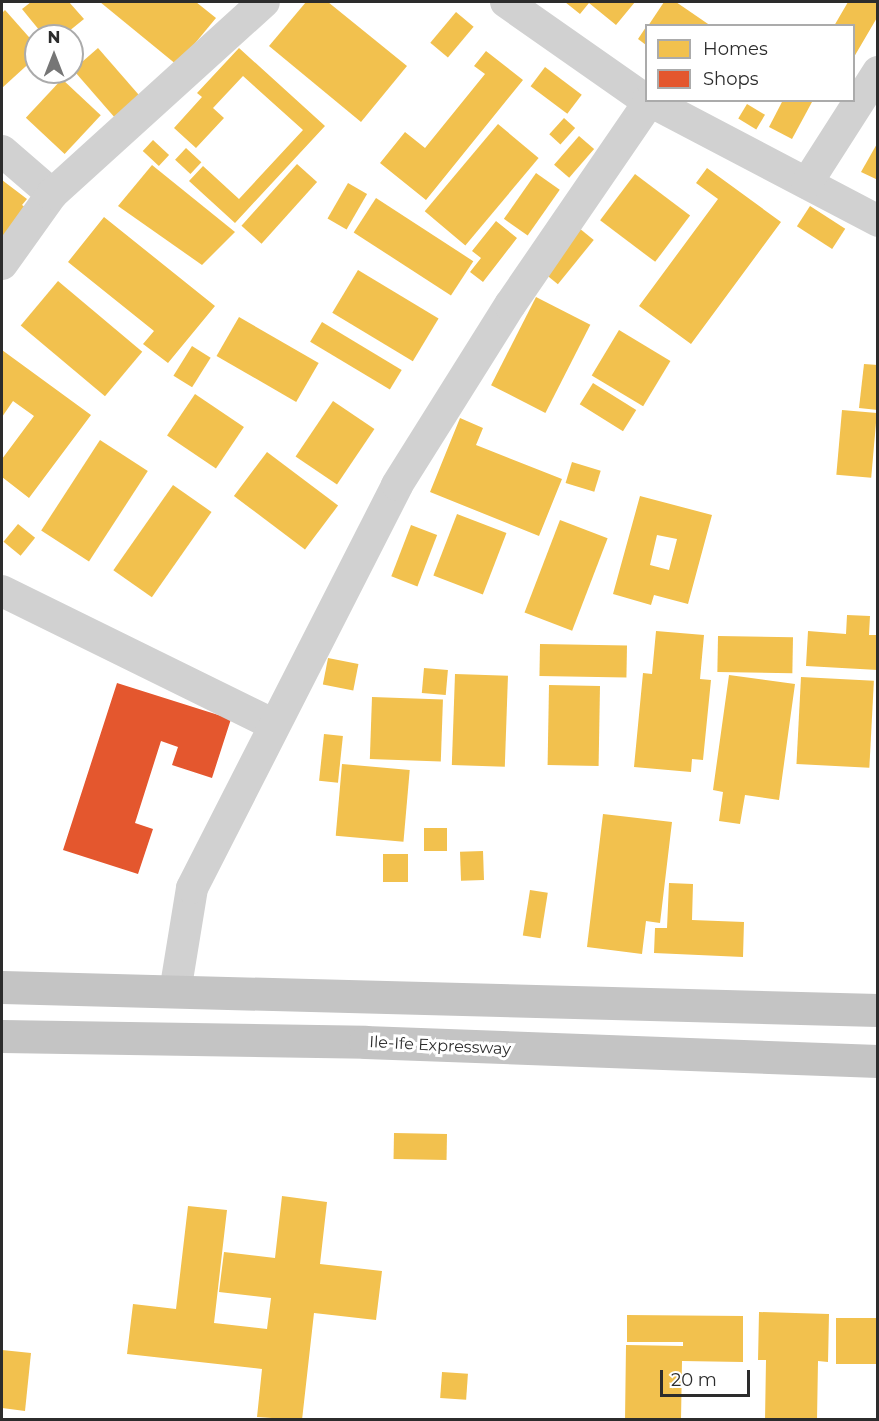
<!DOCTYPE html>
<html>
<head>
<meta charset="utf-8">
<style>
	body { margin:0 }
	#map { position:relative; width:879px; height:1421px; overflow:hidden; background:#fff; font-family:Montserrat,sans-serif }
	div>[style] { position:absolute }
	.homes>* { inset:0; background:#f2c14e; transform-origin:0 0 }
	.shops>* { inset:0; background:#e4572e }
	.street>* { height:32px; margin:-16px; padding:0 16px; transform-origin:16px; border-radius:16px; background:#d1d1d1 }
	.primary>* { height:33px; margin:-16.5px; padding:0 16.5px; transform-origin:16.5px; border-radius:16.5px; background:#c4c4c4 }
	span { translate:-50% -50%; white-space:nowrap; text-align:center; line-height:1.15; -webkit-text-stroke:6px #fff; paint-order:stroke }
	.street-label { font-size:16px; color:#2c2c2c }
	.frame { position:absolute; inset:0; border:3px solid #2c2c2c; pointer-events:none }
	.legend { position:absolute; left:645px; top:24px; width:210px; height:78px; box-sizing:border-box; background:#fff; border:2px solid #ababab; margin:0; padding:8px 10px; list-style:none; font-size:18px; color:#2c2c2c }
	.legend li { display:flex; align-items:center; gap:12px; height:30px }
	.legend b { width:30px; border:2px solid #ababab }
	.north { position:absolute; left:24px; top:24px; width:60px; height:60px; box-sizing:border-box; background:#fff; border:2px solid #ababab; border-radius:50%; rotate:0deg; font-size:16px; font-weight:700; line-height:24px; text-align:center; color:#2c2c2c }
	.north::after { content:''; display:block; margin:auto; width:21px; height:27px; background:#767676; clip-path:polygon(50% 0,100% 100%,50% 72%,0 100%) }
	.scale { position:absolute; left:660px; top:1370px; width:90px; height:27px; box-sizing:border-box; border:3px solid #2c2c2c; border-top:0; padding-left:8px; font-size:18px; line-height:21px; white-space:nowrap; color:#2c2c2c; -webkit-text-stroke:4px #fff; paint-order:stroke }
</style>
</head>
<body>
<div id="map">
	<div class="homes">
		<div style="clip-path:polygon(31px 2px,69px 2px,84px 19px,63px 36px,44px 36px,22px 9px)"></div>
		<div style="clip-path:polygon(100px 2px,196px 2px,216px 18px,177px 65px)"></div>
		<div style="clip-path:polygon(306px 2px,328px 2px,407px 66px,361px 122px,269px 46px)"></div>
		<div style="clip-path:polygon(565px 2px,635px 2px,616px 25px,589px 3px,580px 14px)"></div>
		<div style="clip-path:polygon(664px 2px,676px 2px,711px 26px,648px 26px)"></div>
		<div style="clip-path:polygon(848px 2px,878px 2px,878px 16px,854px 57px,854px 26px,834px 26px)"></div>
		<div style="clip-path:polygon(5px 10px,36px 45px,36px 57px,2px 88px,2px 13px)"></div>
		<div style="left:456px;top:12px;width:23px;height:40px;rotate:40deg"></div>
		<div style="clip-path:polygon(646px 27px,646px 45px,638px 39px)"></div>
		<div style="left:98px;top:48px;width:68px;height:33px;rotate:49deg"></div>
		<div style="clip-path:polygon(239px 48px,325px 126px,235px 223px,189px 181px,203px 166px,239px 199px,303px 130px,243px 76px,213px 108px,224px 118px,196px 148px,174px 128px,202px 97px,197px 93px)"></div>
		<div style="clip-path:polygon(486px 51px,523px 80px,426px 200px,380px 163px,405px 132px,425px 148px,485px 74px,474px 66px)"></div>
		<div style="left:545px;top:67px;width:46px;height:24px;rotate:37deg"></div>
		<div style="left:62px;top:79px;width:53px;height:53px;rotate:43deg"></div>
		<div style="clip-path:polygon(783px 100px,812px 102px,792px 139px,769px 127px)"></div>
		<div style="left:747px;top:104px;width:21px;height:17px;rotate:31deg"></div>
		<div style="left:564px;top:118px;width:15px;height:22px;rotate:42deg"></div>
		<div style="left:498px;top:124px;width:53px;height:114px;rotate:40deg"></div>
		<div style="left:579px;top:136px;width:20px;height:38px;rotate:41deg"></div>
		<div style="left:153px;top:140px;width:22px;height:15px;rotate:43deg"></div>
		<div style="clip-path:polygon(878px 142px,878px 180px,861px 172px)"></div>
		<div style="left:186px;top:148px;width:21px;height:16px;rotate:43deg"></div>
		<div style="left:297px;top:164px;width:27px;height:83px;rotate:42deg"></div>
		<div style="clip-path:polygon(152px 165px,235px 232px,202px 265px,118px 206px)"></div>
		<div style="clip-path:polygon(707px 168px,781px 222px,691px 344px,639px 306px,718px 199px,696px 183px)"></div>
		<div style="left:536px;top:173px;width:29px;height:56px;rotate:35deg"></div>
		<div style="left:635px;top:174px;width:69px;height:58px;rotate:37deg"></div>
		<div style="clip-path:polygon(2px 180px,27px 199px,22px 205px,33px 213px,2px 246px)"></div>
		<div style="left:348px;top:183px;width:22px;height:41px;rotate:30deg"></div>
		<div style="left:376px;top:198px;width:116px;height:41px;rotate:33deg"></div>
		<div style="left:810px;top:206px;width:42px;height:24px;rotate:33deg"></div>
		<div style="clip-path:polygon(104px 217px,215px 306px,168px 363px,143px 344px,154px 331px,68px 262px)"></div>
		<div style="clip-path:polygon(496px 221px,517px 238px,483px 282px,470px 272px,481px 258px,472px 251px)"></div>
		<div style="left:579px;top:228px;width:19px;height:57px;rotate:39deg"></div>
		<div style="left:358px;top:270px;width:94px;height:50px;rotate:31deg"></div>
		<div style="left:58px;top:281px;width:110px;height:58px;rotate:40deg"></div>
		<div style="left:536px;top:297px;width:61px;height:99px;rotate:27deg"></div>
		<div style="left:239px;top:317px;width:92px;height:45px;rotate:30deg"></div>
		<div style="left:322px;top:322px;width:93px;height:23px;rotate:31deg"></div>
		<div style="left:619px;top:330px;width:60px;height:53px;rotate:31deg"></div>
		<div style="left:192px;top:346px;width:22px;height:35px;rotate:32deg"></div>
		<div style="clip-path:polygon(2px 350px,91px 415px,29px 498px,2px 477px,2px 459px,34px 416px,13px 401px,2px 417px)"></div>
		<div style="clip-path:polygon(864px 364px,878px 365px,878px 410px,859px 408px)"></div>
		<div style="left:593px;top:383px;width:51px;height:25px;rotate:32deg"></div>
		<div style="left:195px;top:394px;width:59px;height:50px;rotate:34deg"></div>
		<div style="left:333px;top:401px;width:50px;height:67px;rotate:34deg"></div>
		<div style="left:842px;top:410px;width:35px;height:65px;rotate:5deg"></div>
		<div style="clip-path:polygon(460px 418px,483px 428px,476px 445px,562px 479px,539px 536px,430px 492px)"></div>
		<div style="left:100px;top:440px;width:57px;height:108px;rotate:33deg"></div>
		<div style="left:267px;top:452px;width:89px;height:55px;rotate:37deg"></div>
		<div style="left:572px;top:462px;width:30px;height:22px;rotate:17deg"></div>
		<div style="left:173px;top:485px;width:47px;height:104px;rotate:35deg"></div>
		<div style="clip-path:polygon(evenodd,640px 496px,712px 515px,688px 604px,654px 595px,651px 605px,613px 594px,640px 496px,657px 535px,677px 539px,669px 570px,650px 565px,657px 535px)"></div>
		<div style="left:457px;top:514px;width:53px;height:66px;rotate:21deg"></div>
		<div style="left:560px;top:520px;width:51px;height:99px;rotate:21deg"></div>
		<div style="left:18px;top:524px;width:22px;height:23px;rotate:39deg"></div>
		<div style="left:411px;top:525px;width:28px;height:55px;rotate:21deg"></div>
		<div style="clip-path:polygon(847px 615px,870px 616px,869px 635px,878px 635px,878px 670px,806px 666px,808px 631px,846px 634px)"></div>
		<div style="clip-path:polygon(656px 631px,704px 635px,700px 679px,711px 680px,703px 760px,692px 759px,691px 772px,634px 767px,643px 673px,652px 674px)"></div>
		<div style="left:718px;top:636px;width:75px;height:36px;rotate:1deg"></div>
		<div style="left:540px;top:644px;width:87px;height:32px;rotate:1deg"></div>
		<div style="left:328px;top:658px;width:31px;height:27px;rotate:11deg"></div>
		<div style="left:424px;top:668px;width:24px;height:25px;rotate:5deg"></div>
		<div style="left:455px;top:674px;width:53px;height:91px;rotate:2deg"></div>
		<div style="clip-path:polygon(729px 675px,795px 684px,779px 800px,745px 795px,740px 824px,719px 821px,723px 792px,713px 790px)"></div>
		<div style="left:801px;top:677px;width:73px;height:87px;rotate:3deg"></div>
		<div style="left:549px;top:685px;width:51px;height:80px;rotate:1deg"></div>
		<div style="left:372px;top:697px;width:71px;height:62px;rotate:2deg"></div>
		<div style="left:324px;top:734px;width:19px;height:47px;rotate:6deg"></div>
		<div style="left:342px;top:764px;width:68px;height:72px;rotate:5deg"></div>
		<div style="clip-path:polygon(603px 814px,672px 822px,660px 923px,646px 921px,642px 954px,587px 947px)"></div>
		<div style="left:424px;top:828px;width:23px;height:23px"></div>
		<div style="left:483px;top:851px;width:29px;height:23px;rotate:88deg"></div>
		<div style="left:383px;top:854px;width:25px;height:28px"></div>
		<div style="clip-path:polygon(669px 883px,693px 884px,692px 920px,744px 922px,743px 957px,654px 953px,655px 928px,667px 928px)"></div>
		<div style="left:530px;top:890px;width:18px;height:46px;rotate:9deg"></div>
		<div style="left:394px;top:1133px;width:53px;height:26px;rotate:1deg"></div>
		<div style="clip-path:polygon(282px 1196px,327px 1202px,320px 1264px,382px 1271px,376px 1320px,314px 1313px,302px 1420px,257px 1417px,262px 1369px,127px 1354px,133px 1304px,176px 1309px,188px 1206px,227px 1210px,214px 1323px,267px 1329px,271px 1298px,219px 1292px,224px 1252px,275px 1258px)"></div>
		<div style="clip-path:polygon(759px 1312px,829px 1314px,828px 1362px,818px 1361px,817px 1420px,765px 1420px,766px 1360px,758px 1360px)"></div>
		<div style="clip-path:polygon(627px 1315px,743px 1316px,743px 1362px,682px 1361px,681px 1420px,625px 1420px,626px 1345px,683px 1346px,683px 1342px,627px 1342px)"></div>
		<div style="left:836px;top:1318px;width:42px;height:46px"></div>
		<div style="clip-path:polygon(2px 1350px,31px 1353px,25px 1411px,2px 1408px)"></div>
		<div style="left:442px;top:1372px;width:26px;height:26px;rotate:4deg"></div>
	</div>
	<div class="shops">
		<div style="clip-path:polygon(117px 683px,231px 719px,212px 778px,172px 765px,178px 747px,161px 741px,135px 823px,153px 829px,138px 874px,63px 850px)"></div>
	</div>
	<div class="street">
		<div style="left:506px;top:2px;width:171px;rotate:35deg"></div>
		<div style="left:648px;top:100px;width:260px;rotate:27.7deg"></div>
		<div style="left:2px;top:151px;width:66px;rotate:40.7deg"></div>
		<div style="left:807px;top:183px;width:132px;rotate:-57.4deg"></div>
		<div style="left:2px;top:264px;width:86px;rotate:-54.5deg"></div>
		<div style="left:52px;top:194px;width:286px;rotate:-42.2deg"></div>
		<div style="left:2px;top:591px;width:301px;rotate:26.2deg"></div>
		<div style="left:175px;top:992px;width:105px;rotate:-80.7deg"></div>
		<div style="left:192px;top:888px;width:452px;rotate:-63deg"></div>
		<div style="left:397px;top:485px;width:213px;rotate:-57.9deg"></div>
		<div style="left:510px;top:305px;width:246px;rotate:-55.6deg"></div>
	</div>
	<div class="primary">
		<div style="left:2px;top:987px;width:876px;rotate:1.5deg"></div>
		<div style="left:2px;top:1036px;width:363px;rotate:0.9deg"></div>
		<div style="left:365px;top:1042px;width:513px;rotate:2.12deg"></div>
	</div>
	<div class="street-label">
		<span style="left:440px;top:1046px;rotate:3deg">Ile-Ife Expressway</span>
	</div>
	<div class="frame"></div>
	<ul class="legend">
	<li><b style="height:16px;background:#f2c14e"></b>Homes</li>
	<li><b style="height:16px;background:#e4572e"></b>Shops</li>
	</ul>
	<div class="north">N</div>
	<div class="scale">20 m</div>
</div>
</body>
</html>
